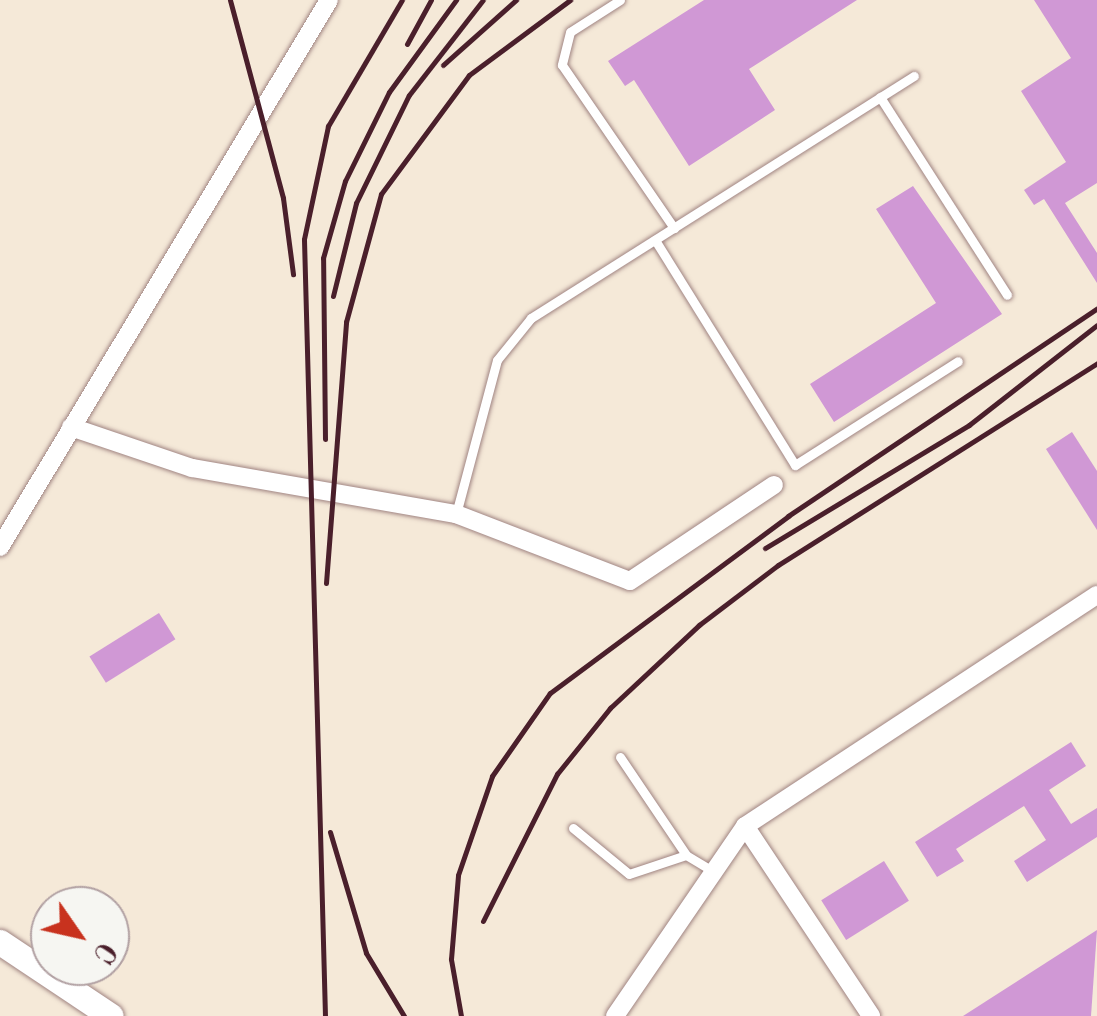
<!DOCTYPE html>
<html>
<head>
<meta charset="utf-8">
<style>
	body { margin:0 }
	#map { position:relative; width:1097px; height:1016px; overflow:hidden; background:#f5e9d8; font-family:"Old Standard TT",serif }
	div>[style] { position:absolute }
	.building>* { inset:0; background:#d098d5; transform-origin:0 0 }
	.roads { filter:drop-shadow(0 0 2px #a08482) drop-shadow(0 0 2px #a08482) }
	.lane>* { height:9px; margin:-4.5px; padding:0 4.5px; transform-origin:4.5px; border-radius:4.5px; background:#fff }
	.street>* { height:18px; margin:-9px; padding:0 9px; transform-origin:9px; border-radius:9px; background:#fff }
	.secondary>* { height:25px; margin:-12.5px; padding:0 12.5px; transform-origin:12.5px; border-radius:12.5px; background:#fff }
	.rail>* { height:5px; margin:-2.5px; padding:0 2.5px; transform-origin:2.5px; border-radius:2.5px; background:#4a1f2b }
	span { translate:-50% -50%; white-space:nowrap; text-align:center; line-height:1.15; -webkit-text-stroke:8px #f6f6f2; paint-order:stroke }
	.north { position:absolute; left:30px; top:886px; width:100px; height:100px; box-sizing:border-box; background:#f6f6f2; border:2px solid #b1a0a2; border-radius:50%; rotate:124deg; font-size:28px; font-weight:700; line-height:40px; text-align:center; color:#4a1f2b }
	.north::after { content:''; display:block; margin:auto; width:35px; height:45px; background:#c8321e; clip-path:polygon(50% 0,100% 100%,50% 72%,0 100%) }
</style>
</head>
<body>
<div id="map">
	<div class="building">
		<div style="clip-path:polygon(704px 0,857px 0,749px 69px,775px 110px,689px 166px,634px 80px,625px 86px,608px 61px)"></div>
		<div style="clip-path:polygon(1034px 0,1097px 0,1097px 183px,1065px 203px,1097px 253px,1097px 283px,1044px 199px,1034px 205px,1024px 190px,1066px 162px,1021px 91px,1071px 58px)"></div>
		<div style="clip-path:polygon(913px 186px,1002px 314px,834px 422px,810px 384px,936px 303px,876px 209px)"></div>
		<div style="clip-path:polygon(1072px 432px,1097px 471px,1097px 530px,1046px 449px)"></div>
		<div style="left:159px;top:613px;width:31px;height:82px;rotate:58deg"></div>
		<div style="clip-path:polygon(1071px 742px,1086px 766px,1049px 790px,1071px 824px,1097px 808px,1097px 837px,1027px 882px,1014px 861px,1046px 840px,1024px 806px,956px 849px,964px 861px,937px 877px,915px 842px)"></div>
		<div style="left:884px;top:861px;width:47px;height:74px;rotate:58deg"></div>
		<div style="clip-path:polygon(1097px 930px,1091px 1016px,963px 1016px)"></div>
	</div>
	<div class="roads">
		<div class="lane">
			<div style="left:620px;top:0;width:59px;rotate:147.4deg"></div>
			<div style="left:570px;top:32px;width:34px;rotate:104deg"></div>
			<div style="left:562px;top:65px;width:198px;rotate:55.5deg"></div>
			<div style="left:880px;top:97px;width:235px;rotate:57.3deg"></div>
			<div style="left:655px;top:240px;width:265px;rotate:58.1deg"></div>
			<div style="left:795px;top:465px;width:193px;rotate:-32.5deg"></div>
			<div style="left:456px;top:514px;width:159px;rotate:-75.1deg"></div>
			<div style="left:497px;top:360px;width:54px;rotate:-51deg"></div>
			<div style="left:531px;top:318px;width:453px;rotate:-32.3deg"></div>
			<div style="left:620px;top:757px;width:118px;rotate:56deg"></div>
			<div style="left:573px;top:828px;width:72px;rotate:39.4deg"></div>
			<div style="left:629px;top:874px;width:60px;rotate:-18.4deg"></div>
			<div style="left:686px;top:855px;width:33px;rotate:31deg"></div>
		</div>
		<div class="street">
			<div style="left:71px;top:427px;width:128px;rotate:18.7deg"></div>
			<div style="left:192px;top:468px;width:268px;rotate:9.9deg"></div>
			<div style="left:456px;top:514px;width:186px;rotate:21.1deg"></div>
			<div style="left:630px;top:581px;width:173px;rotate:-33.7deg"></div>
			<div style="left:0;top:547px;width:638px;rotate:-58.97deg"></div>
			<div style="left:745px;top:826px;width:228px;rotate:56.4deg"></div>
			<div style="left:615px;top:1016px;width:230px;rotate:-55.6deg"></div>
			<div style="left:745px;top:826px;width:421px;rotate:-33.3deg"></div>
		</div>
		<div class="secondary">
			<div style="left:0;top:942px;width:133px;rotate:33.7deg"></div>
		</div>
	</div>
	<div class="rail">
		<div style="left:230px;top:0;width:205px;rotate:75deg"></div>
		<div style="left:283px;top:198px;width:77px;rotate:82.5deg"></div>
		<div style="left:407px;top:44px;width:50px;rotate:-61.4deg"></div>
		<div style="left:443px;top:65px;width:98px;rotate:-41.7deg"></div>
		<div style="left:333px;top:296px;width:96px;rotate:-76.1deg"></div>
		<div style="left:356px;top:203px;width:120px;rotate:-63.9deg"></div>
		<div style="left:409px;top:95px;width:120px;rotate:-52.1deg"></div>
		<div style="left:325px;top:439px;width:181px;rotate:-90.6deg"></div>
		<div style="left:323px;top:258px;width:80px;rotate:-74.1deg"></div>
		<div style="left:345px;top:181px;width:99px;rotate:-63.7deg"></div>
		<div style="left:389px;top:92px;width:114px;rotate:-53.9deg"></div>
		<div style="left:765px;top:548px;width:238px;rotate:-31.1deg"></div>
		<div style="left:969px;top:425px;width:162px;rotate:-38deg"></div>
		<div style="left:326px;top:583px;width:262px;rotate:-85.6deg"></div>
		<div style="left:346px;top:322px;width:133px;rotate:-74.7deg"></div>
		<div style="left:381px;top:194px;width:148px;rotate:-53.5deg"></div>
		<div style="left:469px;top:75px;width:126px;rotate:-36.6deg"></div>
		<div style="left:330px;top:832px;width:126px;rotate:73.4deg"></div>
		<div style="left:366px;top:953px;width:74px;rotate:58.9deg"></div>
		<div style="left:483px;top:921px;width:165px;rotate:-63.3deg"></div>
		<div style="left:557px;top:774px;width:85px;rotate:-51.2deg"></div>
		<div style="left:610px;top:708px;width:122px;rotate:-43deg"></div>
		<div style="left:699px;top:625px;width:99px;rotate:-37.2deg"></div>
		<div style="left:778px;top:565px;width:378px;rotate:-32.3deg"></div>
		<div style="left:325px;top:1016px;width:777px;rotate:-91.55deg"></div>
		<div style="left:304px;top:239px;width:116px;rotate:-78deg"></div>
		<div style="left:328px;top:126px;width:146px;rotate:-59.6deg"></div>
		<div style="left:461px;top:1016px;width:58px;rotate:-100deg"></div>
		<div style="left:451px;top:959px;width:84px;rotate:-85.2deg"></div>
		<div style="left:458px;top:875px;width:105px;rotate:-71deg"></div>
		<div style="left:492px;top:776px;width:101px;rotate:-55.1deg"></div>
		<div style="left:550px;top:693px;width:297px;rotate:-36.6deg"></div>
		<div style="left:788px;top:516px;width:372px;rotate:-33.9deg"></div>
	</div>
	<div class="north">С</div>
</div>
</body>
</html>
